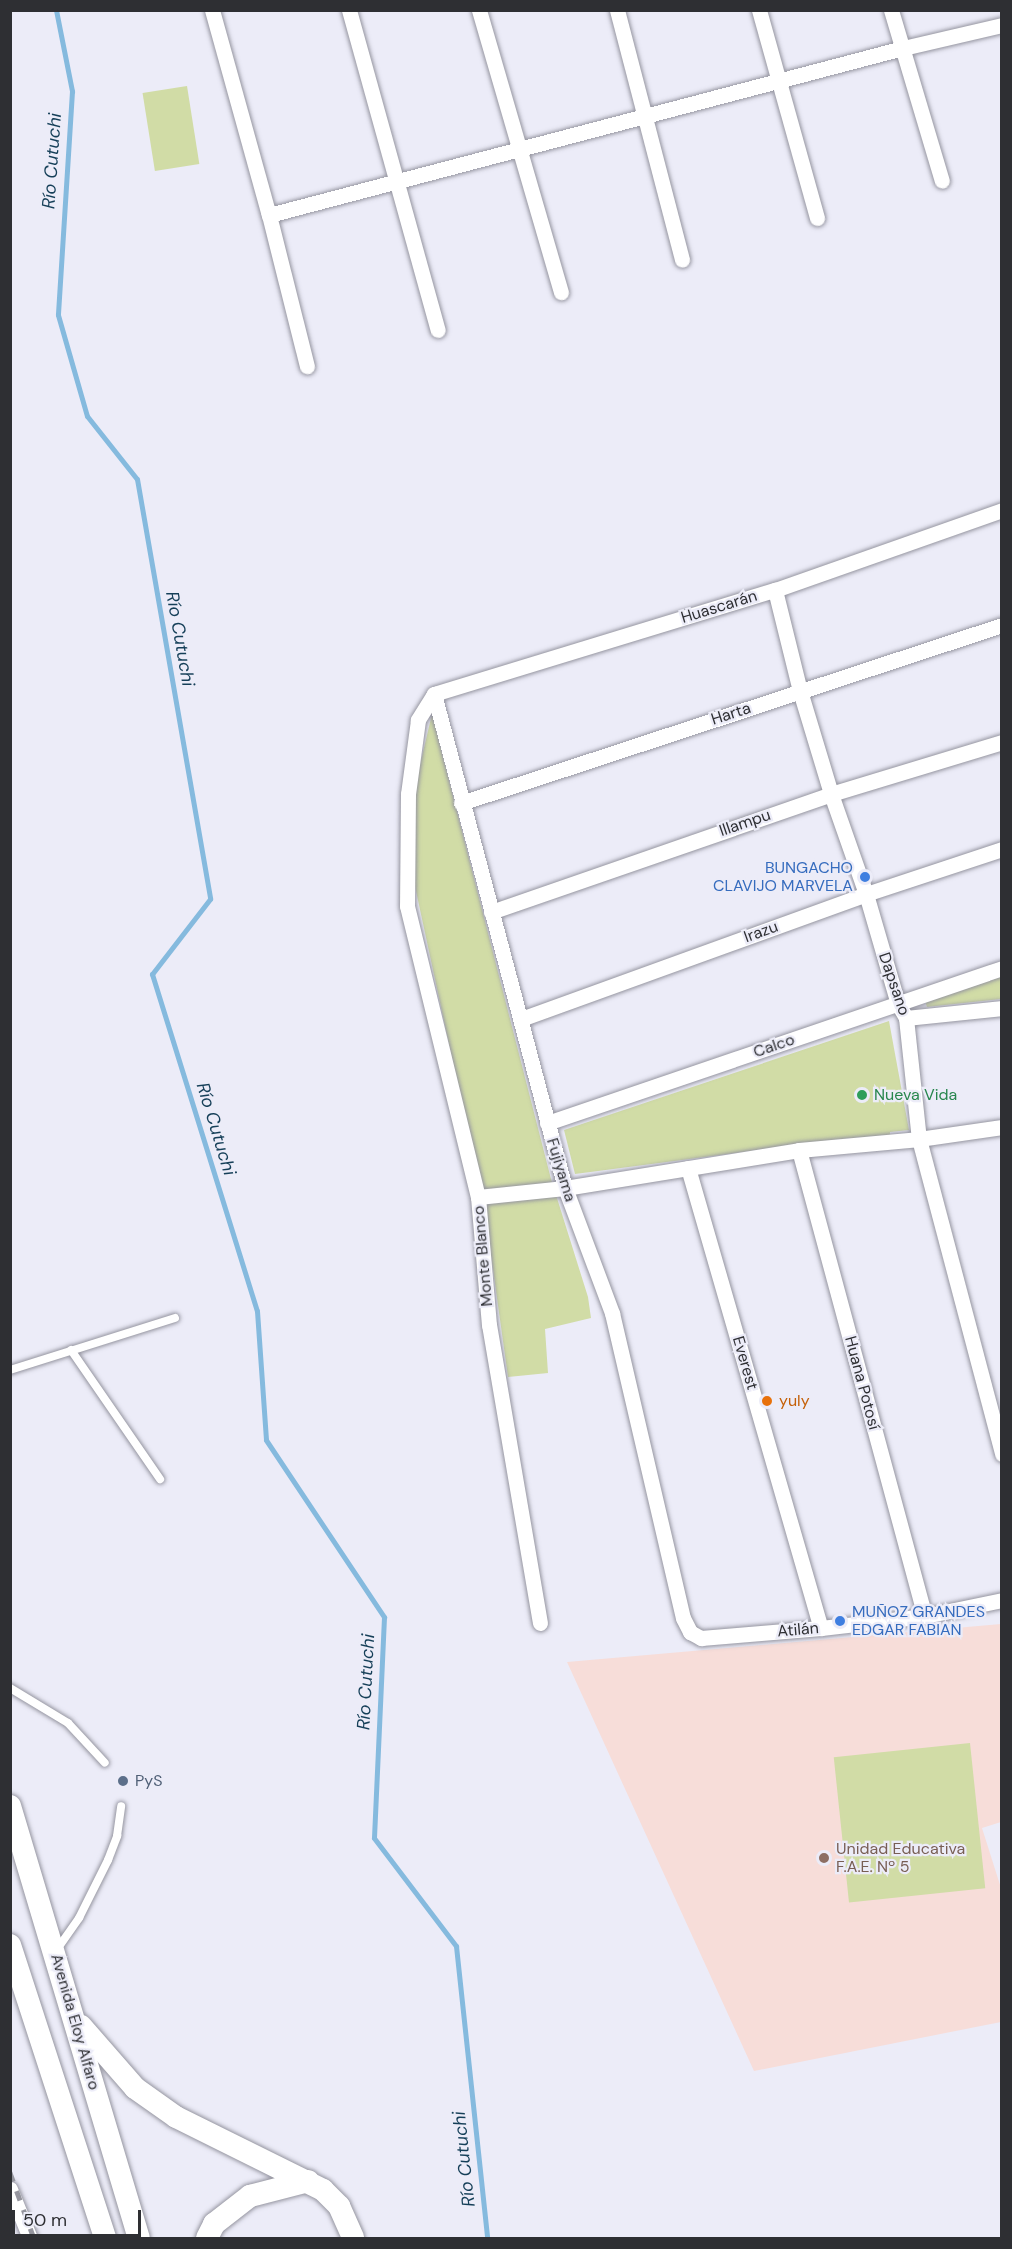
<!DOCTYPE html>
<html>
<head>
<meta charset="utf-8">
<style>
	body { margin:0 }
	#map { position:relative; width:1012px; height:2249px; overflow:hidden; background:#ececf8; font-family:"DM Sans",sans-serif }
	div>[style] { position:absolute }
	.education>* { inset:0; background:#f7ddd9 }
	.green>* { inset:0; background:#d1dca6; transform-origin:0 0 }
	.stream>* { height:5px; margin:-2.5px; padding:0 2.5px; transform-origin:2.5px; border-radius:2.5px; background:#85bade }
	.roads { filter:drop-shadow(0 0 2px #9595a0) drop-shadow(0 0 2px #9595a0) }
	.lane>* { height:8px; margin:-4px; padding:0 4px; transform-origin:4px; border-radius:4px; background:#fff }
	.street>* { height:15px; margin:-7.5px; padding:0 7.5px; transform-origin:7.5px; border-radius:7.5px; background:#fff }
	.primary>* { height:22px; margin:-11px; padding:0 11px; transform-origin:11px; border-radius:11px; background:#fff }
	.rail>* { height:4.5px; margin-top:-2.25px; transform-origin:0; background:repeating-linear-gradient(90deg,#95959e 0 10px,transparent 0 20px) }
	.dots>* { width:16px; height:16px; translate:-50% -50%; box-sizing:border-box; border:3px solid #ececf8; border-radius:50% }
	span { translate:-50% -50%; white-space:nowrap; text-align:center; line-height:1.15; -webkit-text-stroke:4.5px #ececf8; paint-order:stroke }
	.street-label { font-size:16px; color:#2e2f33 }
	.shop-label { font-size:16px; color:#366cbe }
	.right { translate:-100% -50%; text-align:right }
	.left { translate:0 -50%; text-align:left }
	.leisure-label { font-size:16px; color:#27864d }
	.food-label { font-size:16px; color:#c56008 }
	.service-label { font-size:16px; color:#4e5e75 }
	.education-label { font-size:16px; color:#785e54 }
	.water-label { font-size:18px; color:#153f58; font-style:italic }
	.frame { position:absolute; inset:0; border:12px solid #2e2f33; pointer-events:none }
	.scale { position:absolute; left:12px; top:2210px; width:129px; height:27px; box-sizing:border-box; border:3px solid #2e2f33; border-top:0; padding-left:8px; font-size:18px; line-height:21px; white-space:nowrap; color:#2e2f33; -webkit-text-stroke:4px #ececf8; paint-order:stroke }
</style>
</head>
<body>
<div id="map">
	<div class="education">
		<div style="clip-path:polygon(1001px 1624px,1001px 1822px,982px 1828px,1001px 1888px,1001px 2022px,754px 2071px,567px 1662px)"></div>
	</div>
	<div class="green">
		<div style="left:187px;top:86px;width:79px;height:45px;rotate:81deg"></div>
		<div style="clip-path:polygon(432px 714px,551px 1179px,588px 1297px,591px 1318px,545px 1329px,548px 1373px,508px 1377px,485px 1212px,413px 877px,414px 790px)"></div>
		<div style="clip-path:polygon(1001px 976px,1001px 999px,927px 1007px,925px 1001px)"></div>
		<div style="clip-path:polygon(889px 1021px,909px 1130px,890px 1132px,890px 1135px,842px 1139px,575px 1174px,564px 1130px)"></div>
		<div style="left:970px;top:1743px;width:146px;height:137px;rotate:84deg"></div>
	</div>
	<div class="stream">
		<div style="left:56px;top:10px;width:83px;rotate:78.8deg"></div>
		<div style="left:72px;top:91px;width:224px;rotate:93.6deg"></div>
		<div style="left:58px;top:315px;width:105px;rotate:74deg"></div>
		<div style="left:87px;top:416px;width:80px;rotate:51.6deg"></div>
		<div style="left:137px;top:479px;width:426px;rotate:80.1deg"></div>
		<div style="left:210px;top:899px;width:95px;rotate:127.7deg"></div>
		<div style="left:152px;top:974px;width:353px;rotate:72.7deg"></div>
		<div style="left:257px;top:1311px;width:129px;rotate:86deg"></div>
		<div style="left:266px;top:1440px;width:213px;rotate:56.3deg"></div>
		<div style="left:384px;top:1617px;width:221px;rotate:92.6deg"></div>
		<div style="left:374px;top:1838px;width:136px;rotate:52.8deg"></div>
		<div style="left:456px;top:1946px;width:294px;rotate:83.9deg"></div>
	</div>
	<div class="roads">
		<div class="lane">
			<div style="left:71px;top:1350px;width:157px;rotate:55.4deg"></div>
			<div style="left:10px;top:1370px;width:173px;rotate:-17.5deg"></div>
			<div style="left:10px;top:1688px;width:68px;rotate:31.1deg"></div>
			<div style="left:68px;top:1723px;width:54px;rotate:47.2deg"></div>
			<div style="left:58px;top:1948px;width:37px;rotate:-55deg"></div>
			<div style="left:79px;top:1918px;width:65px;rotate:-63.4deg"></div>
			<div style="left:108px;top:1860px;width:26px;rotate:-69deg"></div>
			<div style="left:117px;top:1836px;width:30px;rotate:-82deg"></div>
		</div>
		<div class="street">
			<div style="left:212px;top:10px;width:213px;rotate:74.5deg"></div>
			<div style="left:269px;top:215px;width:156px;rotate:75.9deg"></div>
			<div style="left:349px;top:10px;width:332px;rotate:74.5deg"></div>
			<div style="left:479px;top:10px;width:294px;rotate:73.8deg"></div>
			<div style="left:617px;top:10px;width:258px;rotate:75.4deg"></div>
			<div style="left:759px;top:10px;width:216px;rotate:74.4deg"></div>
			<div style="left:891px;top:10px;width:178px;rotate:73.4deg"></div>
			<div style="left:269px;top:215px;width:656px;rotate:-14.76deg"></div>
			<div style="left:903px;top:48px;width:102px;rotate:-13.1deg"></div>
			<div style="left:775px;top:590px;width:104px;rotate:76.1deg"></div>
			<div style="left:800px;top:691px;width:108px;rotate:73.2deg"></div>
			<div style="left:831px;top:794px;width:106px;rotate:70.7deg"></div>
			<div style="left:866px;top:894px;width:115px;rotate:73.8deg"></div>
			<div style="left:898px;top:1004px;width:16px;rotate:60deg"></div>
			<div style="left:906px;top:1018px;width:122px;rotate:83.9deg"></div>
			<div style="left:919px;top:1139px;width:326px;rotate:75.2deg"></div>
			<div style="left:434px;top:694px;width:511px;rotate:75.15deg"></div>
			<div style="left:565px;top:1188px;width:134px;rotate:69.4deg"></div>
			<div style="left:612px;top:1313px;width:313px;rotate:76.9deg"></div>
			<div style="left:683px;top:1618px;width:16px;rotate:63deg"></div>
			<div style="left:690px;top:1632px;width:13px;rotate:29deg"></div>
			<div style="left:701px;top:1638px;width:120px;rotate:-4.8deg"></div>
			<div style="left:821px;top:1628px;width:105px;rotate:-6.6deg"></div>
			<div style="left:925px;top:1616px;width:79px;rotate:-11.7deg"></div>
			<div style="left:434px;top:694px;width:357px;rotate:-17deg"></div>
			<div style="left:775px;top:590px;width:241px;rotate:-19.4deg"></div>
			<div style="left:434px;top:694px;width:31px;rotate:122deg"></div>
			<div style="left:418px;top:720px;width:75px;rotate:97.7deg"></div>
			<div style="left:408px;top:794px;width:112px;rotate:90.5deg"></div>
			<div style="left:407px;top:906px;width:300px;rotate:76.3deg"></div>
			<div style="left:461px;top:803px;width:570px;rotate:-18.21deg"></div>
			<div style="left:491px;top:912px;width:360px;rotate:-19.1deg"></div>
			<div style="left:831px;top:794px;width:179px;rotate:-16.9deg"></div>
			<div style="left:906px;top:1018px;width:97px;rotate:-5.9deg"></div>
			<div style="left:521px;top:1019px;width:367px;rotate:-19.9deg"></div>
			<div style="left:866px;top:894px;width:143px;rotate:-18.3deg"></div>
			<div style="left:547px;top:1123px;width:481px;rotate:-18.8deg"></div>
			<div style="left:799px;top:1150px;width:483px;rotate:74.9deg"></div>
			<div style="left:688px;top:1168px;width:479px;rotate:73.9deg"></div>
			<div style="left:540px;top:1623px;width:302px;rotate:-99.7deg"></div>
			<div style="left:489px;top:1325px;width:128px;rotate:-94.9deg"></div>
			<div style="left:478px;top:1197px;width:87px;rotate:-5.9deg"></div>
			<div style="left:565px;top:1188px;width:237px;rotate:-9.2deg"></div>
			<div style="left:799px;top:1150px;width:121px;rotate:-5.2deg"></div>
			<div style="left:919px;top:1139px;width:84px;rotate:-8.2deg"></div>
			<div style="left:10px;top:2189px;width:53px;rotate:67.8deg"></div>
		</div>
		<div class="primary">
			<div style="left:10px;top:1806px;width:451px;rotate:73.4deg"></div>
			<div style="left:10px;top:1945px;width:308px;rotate:72deg"></div>
			<div style="left:81px;top:2026px;width:82px;rotate:48.9deg"></div>
			<div style="left:135px;top:2088px;width:50px;rotate:35.3deg"></div>
			<div style="left:176px;top:2117px;width:164px;rotate:26.4deg"></div>
			<div style="left:323px;top:2190px;width:23px;rotate:45deg"></div>
			<div style="left:339px;top:2206px;width:35px;rotate:66deg"></div>
			<div style="left:207px;top:2238px;width:16px;rotate:-63deg"></div>
			<div style="left:214px;top:2224px;width:46px;rotate:-37.9deg"></div>
			<div style="left:250px;top:2196px;width:60px;rotate:-14.5deg"></div>
		</div>
	</div>
	<div class="rail">
		<div style="left:10px;top:2172px;width:70px;rotate:70deg"></div>
	</div>
	<div class="dots">
		<div style="left:865px;top:877px;background:#3f7fe0"></div>
		<div style="left:862px;top:1095px;background:#2e9e5b"></div>
		<div style="left:767px;top:1401px;background:#e8710a"></div>
		<div style="left:840px;top:1621px;background:#3f7fe0"></div>
		<div style="left:123px;top:1781px;background:#5c6f8a"></div>
		<div style="left:824px;top:1858px;background:#8d6e63"></div>
	</div>
	<div class="street-label">
		<span style="left:719px;top:607px;rotate:-17deg">Huascarán</span>
		<span style="left:731px;top:714px;rotate:-18deg">Harta</span>
		<span style="left:745px;top:823px;rotate:-19deg">Illampu</span>
		<span style="left:761px;top:932px;rotate:-20deg">Irazu</span>
		<span style="left:894px;top:984px;rotate:71deg">Dapsano</span>
		<span style="left:774px;top:1046px;rotate:-19deg">Calco</span>
		<span style="left:561px;top:1170px;rotate:73deg">Fujiyama</span>
		<span style="left:483px;top:1256px;rotate:-95deg">Monte Blanco</span>
		<span style="left:745px;top:1363px;rotate:74deg">Everest</span>
		<span style="left:862px;top:1383px;rotate:75deg">Huana Potosí</span>
		<span style="left:798px;top:1630px;rotate:-5deg">Atilán</span>
		<span style="left:75px;top:2022px;rotate:74deg">Avenida Eloy Alfaro</span>
	</div>
	<div class="shop-label">
		<span class="right" style="left:853px;top:877px">BUNGACHO<br>CLAVIJO MARVELA</span>
		<span class="left" style="left:852px;top:1621px">MUÑOZ GRANDES<br>EDGAR FABIAN</span>
	</div>
	<div class="leisure-label">
		<span class="left" style="left:874px;top:1095px">Nueva Vida</span>
	</div>
	<div class="food-label">
		<span class="left" style="left:779px;top:1401px">yuly</span>
	</div>
	<div class="service-label">
		<span class="left" style="left:135px;top:1781px">PyS</span>
	</div>
	<div class="education-label">
		<span class="left" style="left:836px;top:1858px">Unidad Educativa<br>F.A.E. Nº 5</span>
	</div>
	<div class="water-label">
		<span style="left:52px;top:161px;rotate:-86deg">Río Cutuchi</span>
		<span style="left:180px;top:639px;rotate:80deg">Río Cutuchi</span>
		<span style="left:216px;top:1129px;rotate:73deg">Río Cutuchi</span>
		<span style="left:366px;top:1682px;rotate:-87deg">Río Cutuchi</span>
		<span style="left:464px;top:2159px;rotate:-96deg">Río Cutuchi</span>
	</div>
	<div class="frame"></div>
	<div class="scale">50 m</div>
</div>
</body>
</html>
